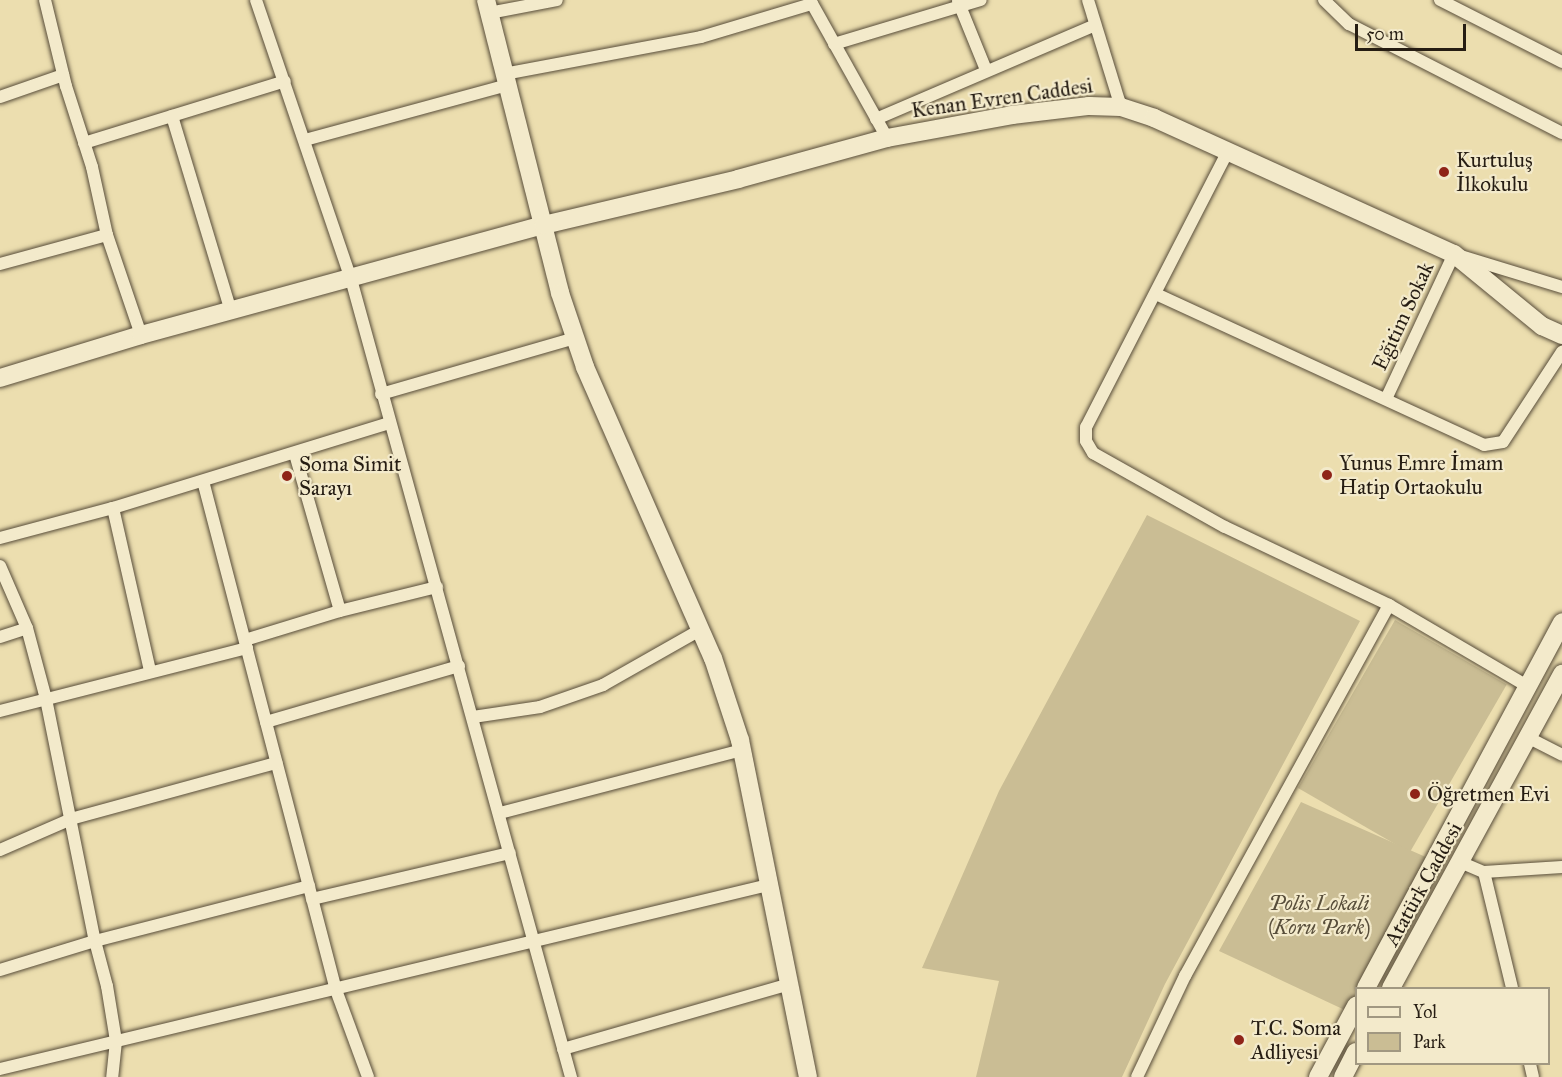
<!DOCTYPE html>
<html>
<head>
<meta charset="utf-8">
<style>
	body { margin:0 }
	#map { position:relative; width:1562px; height:1077px; overflow:hidden; background:#ecdeaf; font-family:"IM FELL Great Primer",serif }
	div>[style] { position:absolute }
	.green>* { inset:0; background:#cabd94; transform-origin:0 0 }
	.roads { filter:drop-shadow(0 0 2px #584d3a) drop-shadow(0 0 2px #584d3a) }
	.street>* { height:12px; margin:-6px; padding:0 6px; transform-origin:6px; border-radius:6px; background:#f3eacb }
	.secondary>* { height:18px; margin:-9px; padding:0 9px; transform-origin:9px; border-radius:9px; background:#f3eacb }
	.dots>* { width:16px; height:16px; translate:-50% -50%; box-sizing:border-box; border:3px solid #f3eacb; border-radius:50% }
	span { translate:-50% -50%; white-space:nowrap; text-align:center; line-height:1.15; -webkit-text-stroke:4.5px #f3eacb; paint-order:stroke }
	.street-label { font-size:21px; color:#261d13 }
	.poi-label { font-size:21px; color:#261d13 }
	.left { translate:0 -50%; text-align:left }
	.park-label { font-size:21px; color:#574d3a; font-style:italic }
	.legend { position:absolute; left:1355px; top:987px; width:195px; height:78px; box-sizing:border-box; background:#f3eacb; border:2px solid #a19881; margin:0; padding:8px 10px; list-style:none; font-size:18px; color:#261d13 }
	.legend li { display:flex; align-items:center; gap:12px; height:30px }
	.legend b { width:30px; border:2px solid #a19881 }
	.scale { position:absolute; left:1355px; top:24px; width:111px; height:27px; box-sizing:border-box; border:3px solid #261d13; border-top:0; padding-left:8px; font-size:18px; line-height:21px; white-space:nowrap; color:#261d13; -webkit-text-stroke:4px #f3eacb; paint-order:stroke }
</style>
</head>
<body>
<div id="map">
	<div class="green">
		<div style="clip-path:polygon(1147px 515px,1360px 621px,1165px 984px,1122px 1077px,976px 1077px,999px 981px,922px 968px,999px 791px)"></div>
		<div style="left:1395px;top:620px;width:129px;height:194px;rotate:30deg"></div>
		<div style="clip-path:polygon(1301px 802px,1428px 858px,1361px 988px,1356px 988px,1356px 997px,1349px 1012px,1219px 951px)"></div>
	</div>
	<div class="roads">
		<div class="street">
			<div style="left:45px;top:0;width:89px;rotate:76.3deg"></div>
			<div style="left:66px;top:86px;width:85px;rotate:72.2deg"></div>
			<div style="left:92px;top:167px;width:70px;rotate:77.6deg"></div>
			<div style="left:107px;top:235px;width:106px;rotate:71.2deg"></div>
			<div style="left:256px;top:0;width:295px;rotate:71.2deg"></div>
			<div style="left:351px;top:279px;width:828px;rotate:74.59deg"></div>
			<div style="left:810px;top:0;width:158px;rotate:60.8deg"></div>
			<div style="left:1088px;top:0;width:112px;rotate:72.9deg"></div>
			<div style="left:1324px;top:0;width:35px;rotate:44deg"></div>
			<div style="left:1349px;top:24px;width:239px;rotate:27.1deg"></div>
			<div style="left:1440px;top:0;width:137px;rotate:26.9deg"></div>
			<div style="left:958px;top:1px;width:74px;rotate:67.9deg"></div>
			<div style="left:489px;top:13px;width:69px;rotate:-10.8deg"></div>
			<div style="left:834px;top:44px;width:153px;rotate:-16.7deg"></div>
			<div style="left:504px;top:74px;width:200px;rotate:-10.6deg"></div>
			<div style="left:701px;top:37px;width:116px;rotate:-16.6deg"></div>
			<div style="left:0;top:97px;width:67px;rotate:-19.2deg"></div>
			<div style="left:172px;top:116px;width:205px;rotate:73.2deg"></div>
			<div style="left:876px;top:119px;width:238px;rotate:-23.2deg"></div>
			<div style="left:305px;top:140px;width:209px;rotate:-15.2deg"></div>
			<div style="left:84px;top:143px;width:210px;rotate:-17.1deg"></div>
			<div style="left:1228px;top:151px;width:310px;rotate:117.2deg"></div>
			<div style="left:1086px;top:427px;width:14px;rotate:90deg"></div>
			<div style="left:1086px;top:441px;width:14px;rotate:60deg"></div>
			<div style="left:1093px;top:453px;width:151px;rotate:29.3deg"></div>
			<div style="left:1225px;top:527px;width:182px;rotate:25.4deg"></div>
			<div style="left:1389px;top:605px;width:162px;rotate:30.4deg"></div>
			<div style="left:0;top:264px;width:111px;rotate:-15.2deg"></div>
			<div style="left:1156px;top:294px;width:361px;rotate:24.7deg"></div>
			<div style="left:1484px;top:445px;width:19px;rotate:-9deg"></div>
			<div style="left:1503px;top:442px;width:108px;rotate:-56.8deg"></div>
			<div style="left:381px;top:394px;width:202px;rotate:-16.1deg"></div>
			<div style="left:1386px;top:399px;width:160px;rotate:-64.9deg"></div>
			<div style="left:1454px;top:254px;width:113px;rotate:17deg"></div>
			<div style="left:295px;top:454px;width:163px;rotate:74deg"></div>
			<div style="left:203px;top:481px;width:526px;rotate:75.36deg"></div>
			<div style="left:336px;top:990px;width:93px;rotate:69.8deg"></div>
			<div style="left:113px;top:508px;width:167px;rotate:77.2deg"></div>
			<div style="left:0;top:538px;width:117px;rotate:-14.9deg"></div>
			<div style="left:113px;top:508px;width:289px;rotate:-17.1deg"></div>
			<div style="left:0;top:566px;width:68px;rotate:66.5deg"></div>
			<div style="left:27px;top:628px;width:73px;rotate:75deg"></div>
			<div style="left:46px;top:699px;width:247px;rotate:78.6deg"></div>
			<div style="left:95px;top:941px;width:47px;rotate:75.1deg"></div>
			<div style="left:107px;top:986px;width:56px;rotate:80.7deg"></div>
			<div style="left:116px;top:1041px;width:36px;rotate:96deg"></div>
			<div style="left:0;top:637px;width:28px;rotate:-18deg"></div>
			<div style="left:245px;top:640px;width:99px;rotate:-17deg"></div>
			<div style="left:340px;top:611px;width:100px;rotate:-13.9deg"></div>
			<div style="left:0;top:711px;width:255px;rotate:-14.3deg"></div>
			<div style="left:473px;top:717px;width:68px;rotate:-8.5deg"></div>
			<div style="left:540px;top:707px;width:67px;rotate:-19.2deg"></div>
			<div style="left:603px;top:685px;width:112px;rotate:-29.6deg"></div>
			<div style="left:266px;top:722px;width:201px;rotate:-16.2deg"></div>
			<div style="left:1529px;top:738px;width:37px;rotate:27deg"></div>
			<div style="left:500px;top:813px;width:250px;rotate:-14.6deg"></div>
			<div style="left:0;top:850px;width:77px;rotate:-23.6deg"></div>
			<div style="left:71px;top:819px;width:213px;rotate:-15.3deg"></div>
			<div style="left:1460px;top:862px;width:26px;rotate:23deg"></div>
			<div style="left:1484px;top:872px;width:78px;rotate:-3.7deg"></div>
			<div style="left:1484px;top:872px;width:119px;rotate:76.4deg"></div>
			<div style="left:312px;top:899px;width:203px;rotate:-13.1deg"></div>
			<div style="left:0;top:970px;width:99px;rotate:-17deg"></div>
			<div style="left:95px;top:941px;width:221px;rotate:-14.4deg"></div>
			<div style="left:563px;top:1049px;width:235px;rotate:-16deg"></div>
			<div style="left:1530px;top:1064px;width:13px;rotate:77deg"></div>
			<div style="left:0;top:1069px;width:790px;rotate:-13.47deg"></div>
			<div style="left:1137px;top:1077px;width:112px;rotate:-64.6deg"></div>
			<div style="left:1185px;top:976px;width:423px;rotate:-61.2deg"></div>
		</div>
		<div class="secondary">
			<div style="left:486px;top:0;width:302px;rotate:75.8deg"></div>
			<div style="left:560px;top:293px;width:78px;rotate:71.3deg"></div>
			<div style="left:585px;top:367px;width:318px;rotate:66.3deg"></div>
			<div style="left:713px;top:658px;width:86px;rotate:71.8deg"></div>
			<div style="left:740px;top:740px;width:344px;rotate:78.6deg"></div>
			<div style="left:0;top:378px;width:147px;rotate:-17deg"></div>
			<div style="left:141px;top:335px;width:418px;rotate:-15.3deg"></div>
			<div style="left:544px;top:225px;width:199px;rotate:-13.3deg"></div>
			<div style="left:738px;top:179px;width:155px;rotate:-15.4deg"></div>
			<div style="left:887px;top:138px;width:127px;rotate:-10.4deg"></div>
			<div style="left:1012px;top:115px;width:78px;rotate:-6.7deg"></div>
			<div style="left:1089px;top:106px;width:32px;rotate:2deg"></div>
			<div style="left:1121px;top:107px;width:35px;rotate:18deg"></div>
			<div style="left:1154px;top:118px;width:329px;rotate:24.4deg"></div>
			<div style="left:1454px;top:254px;width:114px;rotate:39.3deg"></div>
			<div style="left:1542px;top:326px;width:22px;rotate:24deg"></div>
			<div style="left:1366px;top:988px;width:415px;rotate:-61.8deg"></div>
			<div style="left:1391px;top:988px;width:358px;rotate:-61.4deg"></div>
			<div style="left:1318px;top:1077px;width:81px;rotate:-61.8deg"></div>
			<div style="left:1343px;top:1077px;width:28px;rotate:-63deg"></div>
		</div>
	</div>
	<div class="dots">
		<div style="left:1444px;top:172px;background:#8f2418"></div>
		<div style="left:1327px;top:475px;background:#8f2418"></div>
		<div style="left:287px;top:476px;background:#8f2418"></div>
		<div style="left:1415px;top:794px;background:#8f2418"></div>
		<div style="left:1239px;top:1040px;background:#8f2418"></div>
	</div>
	<div class="street-label">
		<span style="left:1002px;top:98px;rotate:-8deg">Kenan Evren Caddesi</span>
		<span style="left:1403px;top:316px;rotate:-65deg">Eğitim Sokak</span>
		<span style="left:1423px;top:884px;rotate:-61deg">Atatürk Caddesi</span>
	</div>
	<div class="poi-label">
		<span class="left" style="left:1456px;top:172px">Kurtuluş<br>İlkokulu</span>
		<span class="left" style="left:1339px;top:475px">Yunus Emre İmam<br>Hatip Ortaokulu</span>
		<span class="left" style="left:299px;top:476px">Soma Simit<br>Sarayı</span>
		<span class="left" style="left:1427px;top:794px">Öğretmen Evi</span>
		<span class="left" style="left:1251px;top:1040px">T.C. Soma<br>Adliyesi</span>
	</div>
	<div class="park-label">
		<span style="left:1319px;top:915px">Polis Lokali<br>(Koru Park)</span>
	</div>
	<ul class="legend">
	<li><b style="height:8px;background:#f3eacb"></b>Yol</li>
	<li><b style="height:16px;background:#cabd94"></b>Park</li>
	</ul>
	<div class="scale">50 m</div>
</div>
</body>
</html>
